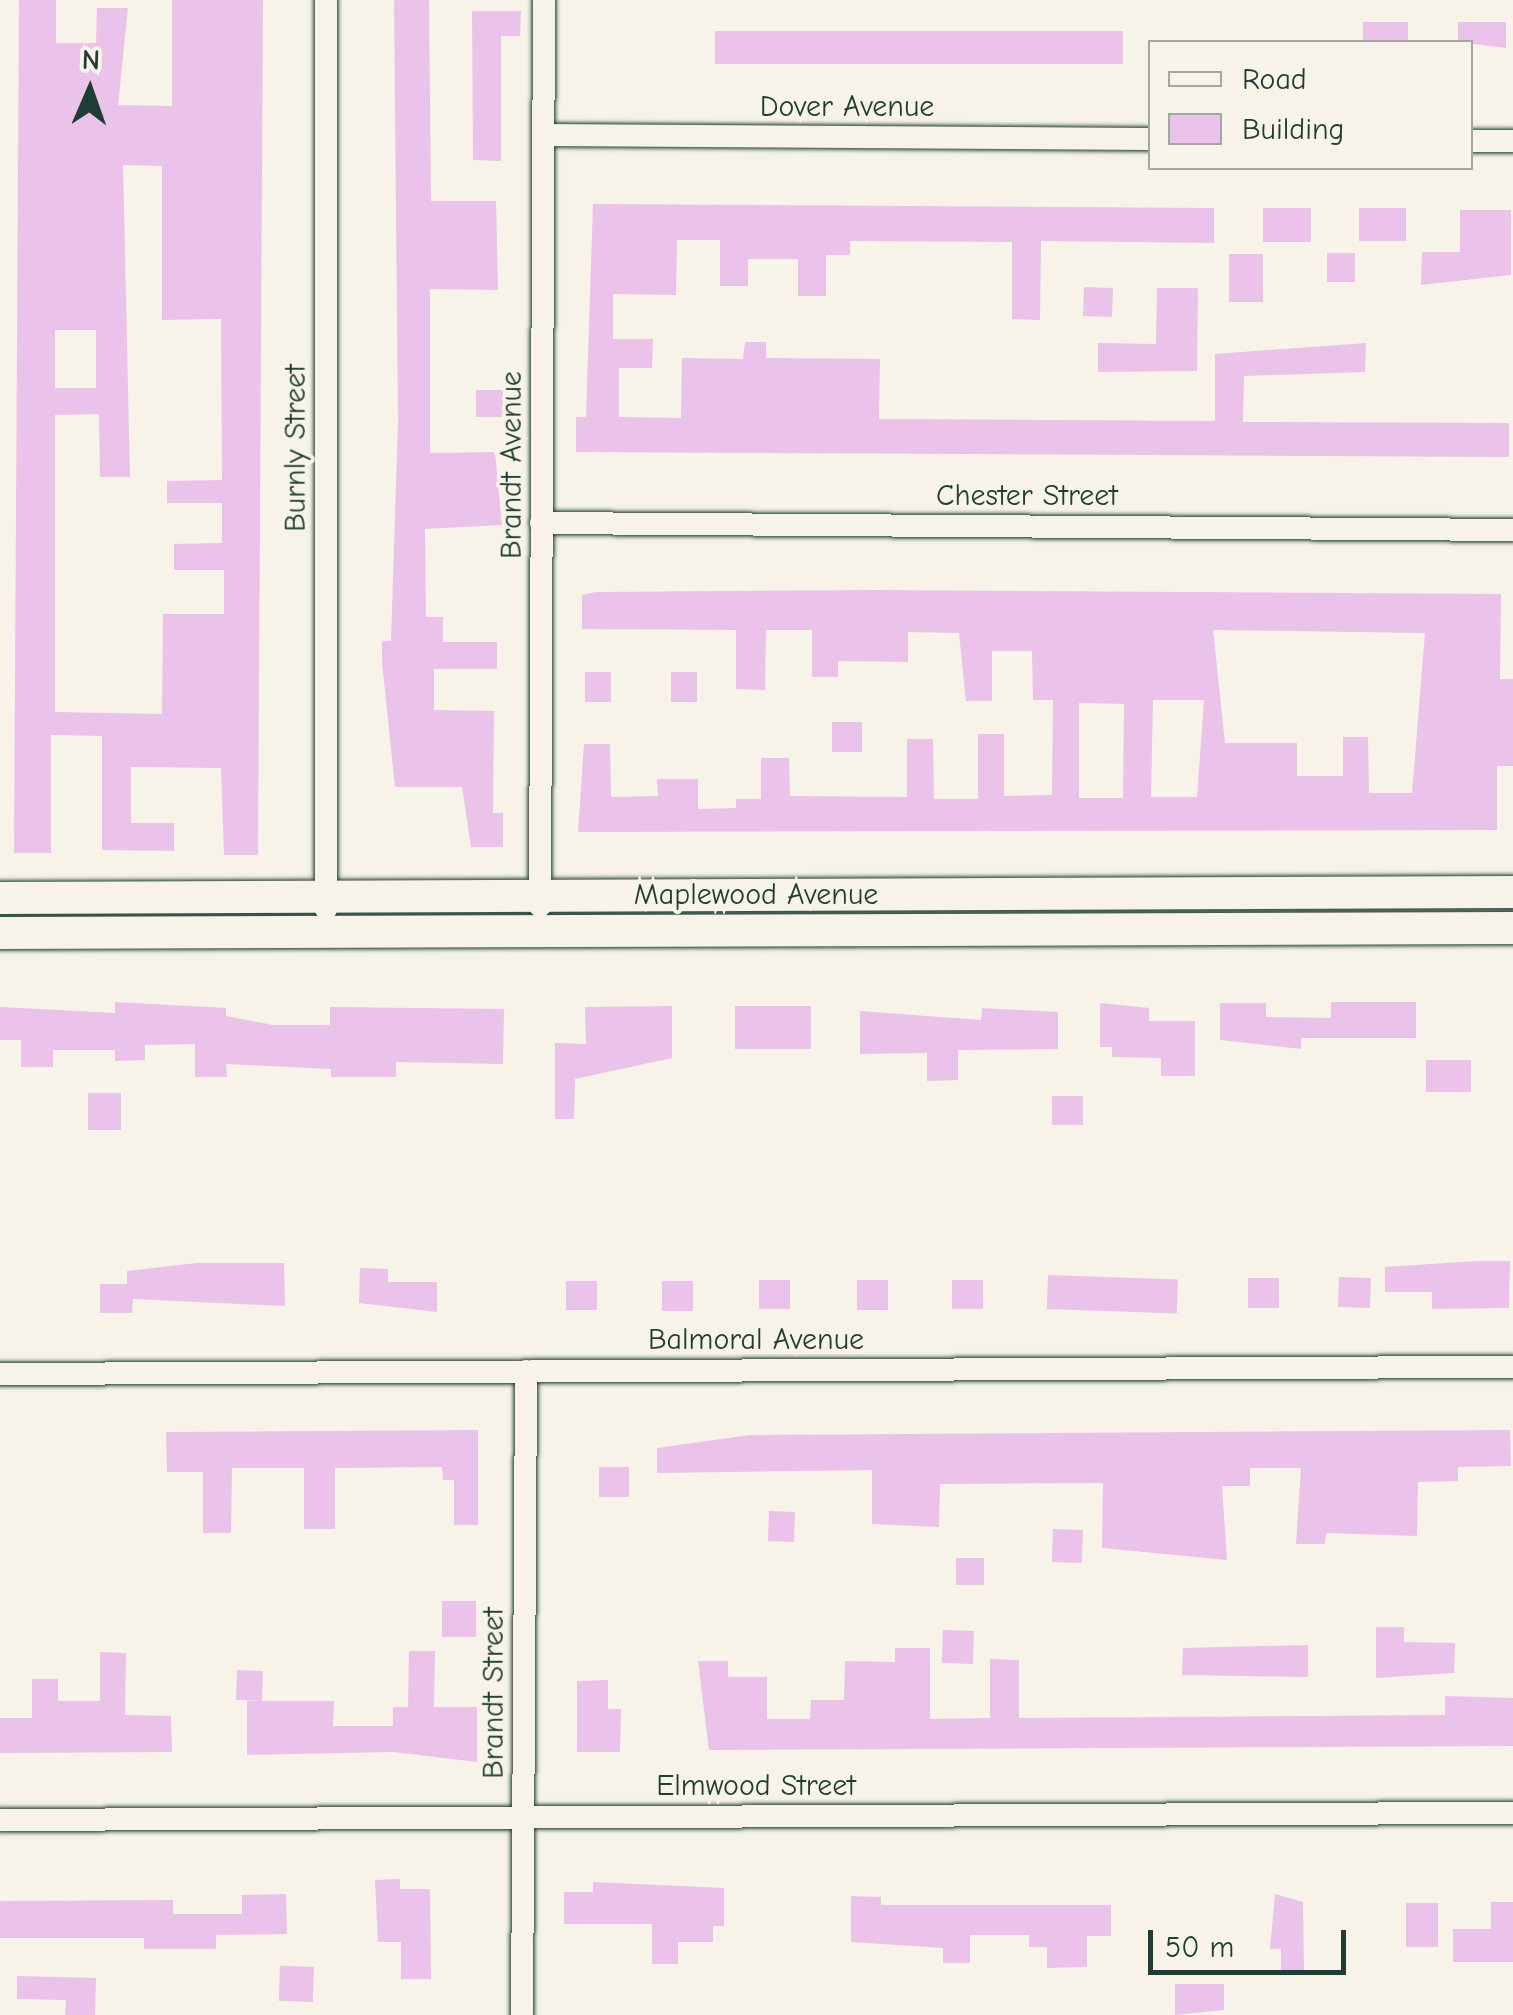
<!DOCTYPE html>
<html>
<head>
<meta charset="utf-8">
<style>
	body { margin:0 }
	#map { position:relative; width:1513px; height:2015px; overflow:hidden; background:#f7f3e8; font-family:"Comic Neue",sans-serif }
	div>[style] { position:absolute }
	.building>* { inset:0; background:#ebc2e9; transform-origin:0 0 }
	.roads { filter:drop-shadow(0 0 2px #1f3d34) drop-shadow(0 0 2px #1f3d34) }
	.street>* { height:22px; margin:-11px; padding:0 11px; transform-origin:11px; border-radius:11px; background:#f7f3e8 }
	.secondary>* { height:32px; margin:-16px; padding:0 16px; transform-origin:16px; border-radius:16px; background:#f7f3e8 }
	span { translate:-50% -50%; white-space:nowrap; text-align:center; line-height:1.15; -webkit-text-stroke:8px #f7f3e8; paint-order:stroke }
	.street-label { font-size:30px; color:#1f3d34 }
	.legend { position:absolute; left:1148px; top:40px; width:325px; height:130px; box-sizing:border-box; background:#f7f3e8; border:2px solid #a1aaa0; margin:0; padding:12px 18px; list-style:none; font-size:30px; color:#1f3d34 }
	.legend li { display:flex; align-items:center; gap:20px; height:50px }
	.legend b { width:50px; border:2px solid #a1aaa0 }
	.north { position:absolute; left:40px; top:40px; width:100px; height:100px; -webkit-text-stroke:8px #f7f3e8; paint-order:stroke; rotate:2deg; font-size:28px; font-weight:700; line-height:40px; text-align:center; color:#1f3d34 }
	.north::after { content:''; display:block; margin:auto; width:35px; height:45px; background:#1f3d34; clip-path:polygon(50% 0,100% 100%,50% 72%,0 100%) }
	.scale { position:absolute; left:1148px; top:1930px; width:198px; height:45px; box-sizing:border-box; border:5px solid #1f3d34; border-top:0; padding-left:12px; font-size:30px; line-height:35px; white-space:nowrap; color:#1f3d34; -webkit-text-stroke:8px #f7f3e8; paint-order:stroke }
</style>
</head>
<body>
<div id="map">
	<div class="building">
		<div style="clip-path:polygon(evenodd,19px 0,56px 0,56px 43px,96px 43px,97px 8px,128px 8px,118px 105px,172px 106px,172px 0,263px 0,258px 855px,224px 855px,221px 768px,131px 767px,131px 823px,174px 823px,174px 851px,102px 850px,102px 736px,51px 735px,51px 853px,14px 853px,19px 0,123px 165px,162px 166px,162px 320px,221px 319px,222px 480px,167px 481px,167px 503px,222px 503px,222px 543px,174px 544px,174px 570px,224px 570px,224px 614px,163px 614px,162px 714px,55px 712px,55px 415px,99px 414px,100px 477px,130px 477px,123px 165px,19px 0,55px 330px,96px 330px,96px 388px,55px 388px,55px 330px)"></div>
		<div style="clip-path:polygon(394px 0,429px 0,431px 201px,496px 201px,498px 290px,430px 289px,430px 453px,495px 452px,502px 525px,425px 529px,426px 617px,443px 617px,443px 642px,497px 642px,497px 669px,434px 669px,434px 710px,494px 711px,493px 813px,503px 813px,503px 847px,471px 847px,462px 787px,395px 787px,382px 662px,382px 641px,391px 641px,398px 422px)"></div>
		<div style="clip-path:polygon(472px 11px,521px 11px,520px 36px,501px 36px,501px 161px,473px 160px)"></div>
		<div style="left:1363px;top:22px;width:45px;height:20px"></div>
		<div style="clip-path:polygon(1458px 22px,1506px 22px,1506px 48px,1458px 42px)"></div>
		<div style="left:715px;top:31px;width:408px;height:33px"></div>
		<div style="clip-path:polygon(593px 204px,1214px 208px,1214px 243px,1041px 241px,1040px 320px,1012px 319px,1012px 242px,850px 241px,850px 255px,826px 255px,826px 296px,798px 296px,798px 259px,748px 259px,748px 286px,720px 286px,720px 240px,677px 240px,676px 295px,613px 294px,613px 339px,653px 339px,652px 368px,619px 368px,619px 417px,681px 418px,682px 358px,743px 359px,745px 342px,766px 342px,766px 358px,880px 359px,879px 419px,1215px 421px,1215px 354px,1366px 343px,1365px 372px,1244px 376px,1243px 422px,1509px 423px,1509px 457px,576px 452px,576px 417px,586px 417px)"></div>
		<div style="left:1263px;top:208px;width:48px;height:34px"></div>
		<div style="left:1359px;top:208px;width:47px;height:33px"></div>
		<div style="clip-path:polygon(1460px 210px,1511px 210px,1511px 275px,1421px 285px,1422px 252px,1460px 252px)"></div>
		<div style="left:1327px;top:253px;width:28px;height:29px"></div>
		<div style="left:1229px;top:254px;width:34px;height:48px"></div>
		<div style="left:1084px;top:287px;width:29px;height:29px;rotate:2deg"></div>
		<div style="clip-path:polygon(1157px 288px,1198px 288px,1197px 371px,1098px 372px,1098px 343px,1156px 344px)"></div>
		<div style="left:503px;top:390px;width:27px;height:27px;rotate:90deg"></div>
		<div style="clip-path:polygon(evenodd,876px 590px,1501px 594px,1500px 679px,1513px 679px,1513px 766px,1497px 766px,1497px 830px,578px 832px,584px 744px,610px 744px,611px 797px,658px 796px,657px 779px,698px 779px,698px 809px,736px 808px,736px 799px,761px 799px,761px 758px,789px 758px,790px 796px,907px 797px,907px 739px,933px 739px,934px 799px,978px 799px,978px 734px,1004px 734px,1004px 796px,1052px 795px,1053px 700px,1033px 700px,1032px 651px,992px 651px,992px 701px,966px 701px,959px 633px,908px 632px,908px 662px,838px 661px,838px 677px,812px 677px,812px 630px,766px 630px,765px 690px,736px 689px,736px 630px,582px 629px,582px 595px,596px 592px,876px 590px,1213px 630px,1425px 633px,1412px 793px,1369px 793px,1368px 737px,1343px 737px,1343px 776px,1297px 776px,1297px 743px,1225px 743px,1213px 630px,876px 590px,1153px 700px,1204px 700px,1197px 797px,1151px 797px,1153px 700px,876px 590px,1079px 703px,1124px 704px,1123px 798px,1079px 798px,1079px 703px)"></div>
		<div style="left:585px;top:672px;width:26px;height:30px"></div>
		<div style="left:671px;top:672px;width:26px;height:30px"></div>
		<div style="left:832px;top:722px;width:30px;height:30px"></div>
		<div style="clip-path:polygon(115px 1002px,226px 1008px,226px 1016px,273px 1025px,330px 1025px,330px 1007px,504px 1009px,503px 1064px,396px 1062px,396px 1077px,331px 1077px,331px 1069px,226px 1064px,227px 1077px,195px 1077px,195px 1044px,145px 1045px,145px 1060px,115px 1061px,115px 1050px,53px 1050px,53px 1067px,21px 1067px,21px 1040px,0 1040px,0 1007px,115px 1013px)"></div>
		<div style="clip-path:polygon(1331px 1002px,1416px 1002px,1416px 1038px,1301px 1038px,1301px 1049px,1220px 1040px,1220px 1003px,1266px 1003px,1266px 1017px,1331px 1018px)"></div>
		<div style="clip-path:polygon(1100px 1003px,1149px 1008px,1149px 1021px,1195px 1021px,1195px 1076px,1161px 1076px,1161px 1058px,1112px 1057px,1112px 1047px,1100px 1047px)"></div>
		<div style="clip-path:polygon(672px 1006px,672px 1058px,575px 1079px,574px 1119px,555px 1119px,555px 1043px,586px 1044px,585px 1007px)"></div>
		<div style="left:811px;top:1006px;width:43px;height:76px;rotate:90deg"></div>
		<div style="clip-path:polygon(982px 1008px,1058px 1012px,1058px 1049px,958px 1050px,958px 1080px,927px 1081px,927px 1053px,860px 1054px,860px 1011px,981px 1020px)"></div>
		<div style="left:1426px;top:1060px;width:45px;height:32px"></div>
		<div style="left:88px;top:1093px;width:33px;height:37px"></div>
		<div style="left:1052px;top:1096px;width:31px;height:29px"></div>
		<div style="clip-path:polygon(1478px 1261px,1510px 1261px,1509px 1308px,1432px 1309px,1432px 1292px,1385px 1292px,1385px 1267px)"></div>
		<div style="clip-path:polygon(197px 1263px,284px 1263px,285px 1306px,133px 1299px,132px 1313px,100px 1313px,100px 1284px,127px 1284px,127px 1271px)"></div>
		<div style="clip-path:polygon(360px 1268px,388px 1269px,388px 1282px,437px 1282px,437px 1312px,359px 1303px)"></div>
		<div style="left:1048px;top:1275px;width:130px;height:34px;rotate:2deg"></div>
		<div style="left:1339px;top:1277px;width:32px;height:30px;rotate:2deg"></div>
		<div style="left:1248px;top:1278px;width:31px;height:30px"></div>
		<div style="left:759px;top:1280px;width:31px;height:29px"></div>
		<div style="left:857px;top:1280px;width:31px;height:30px"></div>
		<div style="left:952px;top:1280px;width:31px;height:29px"></div>
		<div style="left:566px;top:1281px;width:31px;height:29px"></div>
		<div style="left:662px;top:1281px;width:31px;height:30px"></div>
		<div style="clip-path:polygon(478px 1430px,478px 1525px,454px 1525px,454px 1480px,443px 1480px,442px 1467px,335px 1468px,335px 1529px,304px 1529px,304px 1468px,232px 1468px,231px 1533px,203px 1533px,203px 1472px,167px 1472px,166px 1432px)"></div>
		<div style="clip-path:polygon(1510px 1430px,1511px 1466px,1458px 1467px,1458px 1481px,1418px 1482px,1417px 1536px,1326px 1533px,1325px 1544px,1296px 1544px,1301px 1468px,1250px 1468px,1250px 1486px,1222px 1486px,1227px 1560px,1102px 1548px,1103px 1483px,940px 1484px,939px 1527px,917px 1526px,872px 1524px,872px 1470px,657px 1473px,657px 1448px,750px 1435px)"></div>
		<div style="left:599px;top:1467px;width:30px;height:30px"></div>
		<div style="left:769px;top:1511px;width:26px;height:30px;rotate:2deg"></div>
		<div style="left:1053px;top:1529px;width:30px;height:33px;rotate:2deg"></div>
		<div style="left:956px;top:1558px;width:28px;height:27px"></div>
		<div style="left:442px;top:1601px;width:34px;height:36px"></div>
		<div style="clip-path:polygon(1376px 1627px,1404px 1627px,1404px 1642px,1455px 1643px,1454px 1673px,1376px 1678px)"></div>
		<div style="left:943px;top:1630px;width:31px;height:33px;rotate:2deg"></div>
		<div style="clip-path:polygon(1308px 1645px,1308px 1677px,1182px 1675px,1183px 1648px)"></div>
		<div style="clip-path:polygon(895px 1648px,930px 1648px,930px 1719px,990px 1718px,990px 1659px,1019px 1660px,1019px 1718px,1445px 1715px,1445px 1696px,1513px 1698px,1513px 1746px,709px 1750px,698px 1661px,728px 1661px,728px 1677px,767px 1677px,767px 1719px,810px 1719px,811px 1700px,844px 1700px,845px 1661px,895px 1662px)"></div>
		<div style="clip-path:polygon(409px 1651px,435px 1651px,434px 1707px,477px 1707px,477px 1762px,393px 1752px,247px 1755px,247px 1701px,334px 1701px,333px 1726px,393px 1726px,393px 1707px,408px 1707px)"></div>
		<div style="clip-path:polygon(100px 1652px,126px 1653px,125px 1715px,171px 1716px,172px 1752px,0 1753px,0 1718px,32px 1718px,32px 1679px,58px 1679px,58px 1701px,100px 1701px)"></div>
		<div style="left:237px;top:1670px;width:26px;height:30px;rotate:2deg"></div>
		<div style="clip-path:polygon(608px 1680px,608px 1709px,621px 1709px,620px 1752px,577px 1752px,577px 1681px)"></div>
		<div style="clip-path:polygon(400px 1879px,400px 1889px,430px 1889px,431px 1979px,401px 1979px,401px 1942px,378px 1942px,375px 1880px)"></div>
		<div style="clip-path:polygon(593px 1882px,724px 1888px,724px 1926px,713px 1926px,713px 1942px,678px 1942px,678px 1964px,652px 1964px,652px 1924px,564px 1924px,564px 1892px,593px 1892px)"></div>
		<div style="clip-path:polygon(286px 1894px,287px 1934px,216px 1935px,216px 1949px,144px 1949px,144px 1938px,0 1938px,0 1901px,173px 1900px,173px 1914px,242px 1914px,242px 1895px)"></div>
		<div style="clip-path:polygon(1275px 1894px,1303px 1902px,1304px 1970px,1281px 1971px,1281px 1949px,1270px 1949px)"></div>
		<div style="clip-path:polygon(851px 1896px,881px 1897px,881px 1905px,1111px 1905px,1111px 1936px,1087px 1936px,1087px 1967px,1047px 1968px,1047px 1947px,1029px 1947px,1029px 1935px,970px 1935px,970px 1963px,943px 1963px,943px 1948px,851px 1942px)"></div>
		<div style="clip-path:polygon(1491px 1902px,1513px 1902px,1513px 1962px,1453px 1962px,1453px 1929px,1491px 1929px)"></div>
		<div style="left:1406px;top:1903px;width:32px;height:44px"></div>
		<div style="left:314px;top:1967px;width:35px;height:34px;rotate:92deg"></div>
		<div style="clip-path:polygon(17px 1976px,96px 1978px,95px 2015px,65px 2015px,66px 2000px,17px 1999px)"></div>
		<div style="clip-path:polygon(1175px 1984px,1224px 1984px,1224px 2010px,1175px 2015px)"></div>
	</div>
	<div class="roads">
		<div class="street">
			<div style="left:544px;top:135px;width:606px;rotate:0.38deg"></div>
			<div style="left:1470px;top:141px;width:43px"></div>
			<div style="left:541px;top:523px;width:972px;rotate:0.41deg"></div>
			<div style="left:540px;top:906px;width:906px;rotate:-89.75deg"></div>
			<div style="left:326px;top:909px;width:909px;rotate:-90deg"></div>
			<div style="left:0;top:1374px;width:1513px;rotate:-0.27deg"></div>
			<div style="left:0;top:1820px;width:1513px;rotate:-0.27deg"></div>
			<div style="left:522px;top:2015px;width:644px;rotate:-89.64deg"></div>
		</div>
		<div class="secondary">
			<div style="left:0;top:898px;width:1513px;rotate:-0.23deg"></div>
			<div style="left:0;top:933px;width:1513px;rotate:-0.19deg"></div>
		</div>
	</div>
	<div class="street-label">
		<span style="left:847px;top:107px">Dover Avenue</span>
		<span style="left:296px;top:448px;rotate:-90deg">Burnly Street</span>
		<span style="left:512px;top:465px;rotate:-90deg">Brandt Avenue</span>
		<span style="left:1027px;top:496px">Chester Street</span>
		<span style="left:756px;top:895px">Maplewood Avenue</span>
		<span style="left:756px;top:1340px">Balmoral Avenue</span>
		<span style="left:494px;top:1693px;rotate:-90deg">Brandt Street</span>
		<span style="left:756px;top:1786px">Elmwood Street</span>
	</div>
	<ul class="legend">
	<li><b style="height:12px;background:#f7f3e8"></b>Road</li>
	<li><b style="height:28px;background:#ebc2e9"></b>Building</li>
	</ul>
	<div class="north">N</div>
	<div class="scale">50 m</div>
</div>
</body>
</html>
